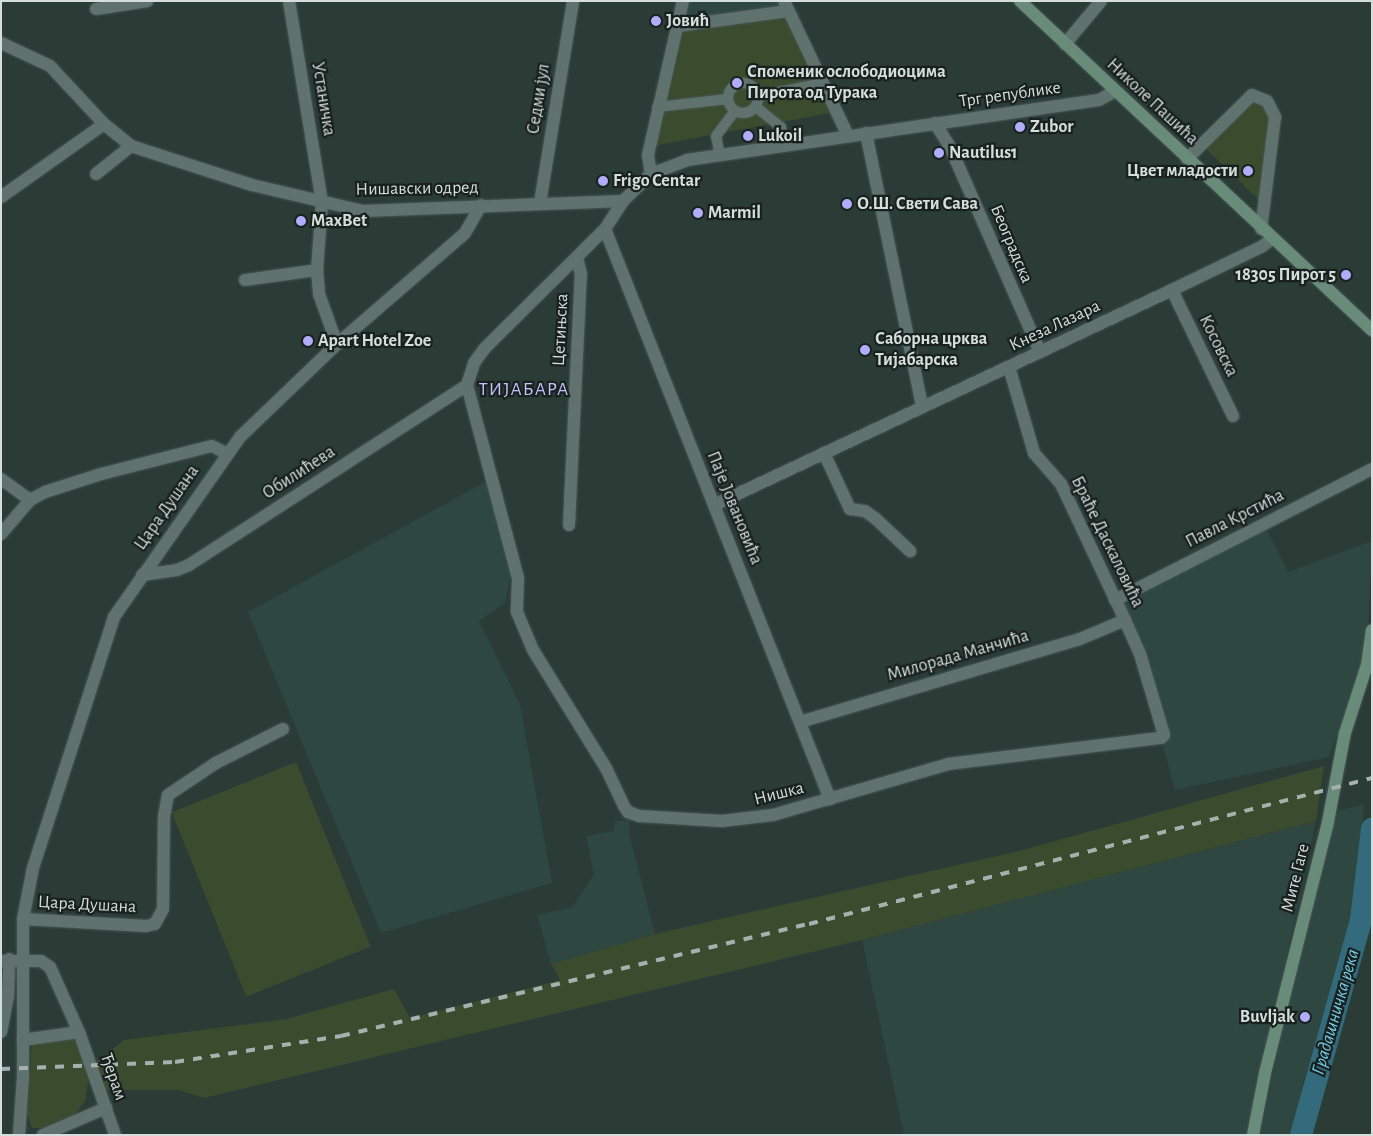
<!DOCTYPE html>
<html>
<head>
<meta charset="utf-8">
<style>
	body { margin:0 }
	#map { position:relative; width:1373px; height:1136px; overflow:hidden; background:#2b3c37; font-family:"Alegreya Sans",sans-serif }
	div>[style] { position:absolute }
	.built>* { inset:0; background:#2e4741 }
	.green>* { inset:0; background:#3a4b2e; transform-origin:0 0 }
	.river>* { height:22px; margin:-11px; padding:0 11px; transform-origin:11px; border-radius:11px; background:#336b7d }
	.roads { filter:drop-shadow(0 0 1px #495754) drop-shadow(0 0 1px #495754) }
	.pedestrian>* { height:10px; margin:-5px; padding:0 5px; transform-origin:5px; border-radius:5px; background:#60726d }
	.pedestrian>.ring { margin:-5px; padding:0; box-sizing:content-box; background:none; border:10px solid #60726d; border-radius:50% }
	.minor>* { height:12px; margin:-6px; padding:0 6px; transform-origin:6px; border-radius:6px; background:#60726d }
	.tertiary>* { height:12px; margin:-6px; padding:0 6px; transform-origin:6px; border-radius:6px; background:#60726d }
	.secondary>* { height:12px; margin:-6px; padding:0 6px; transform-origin:6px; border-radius:6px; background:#698c7a }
	.rail>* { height:4px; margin-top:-2px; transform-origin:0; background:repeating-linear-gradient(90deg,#a5b1ae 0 9px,transparent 0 18px) }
	.dots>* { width:14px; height:14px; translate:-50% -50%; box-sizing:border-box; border:2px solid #19211f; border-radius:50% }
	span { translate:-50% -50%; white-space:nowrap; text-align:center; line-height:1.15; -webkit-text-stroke:4.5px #19211f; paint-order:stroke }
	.poi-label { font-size:18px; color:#d4dedb; font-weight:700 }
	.left { translate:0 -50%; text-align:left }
	.right { translate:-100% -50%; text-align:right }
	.street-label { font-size:18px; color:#d4dedb }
	.neighbourhood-label { font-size:19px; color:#c4c2fc; letter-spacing:1px }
	.water-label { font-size:19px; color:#73cde9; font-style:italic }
	.frame { position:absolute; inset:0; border:2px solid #d4dedb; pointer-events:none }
</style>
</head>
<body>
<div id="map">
	<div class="built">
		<div style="clip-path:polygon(682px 1px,787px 1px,793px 15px,679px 28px)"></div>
		<div style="clip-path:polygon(487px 481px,511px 572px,505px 603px,479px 621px,520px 704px,552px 883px,381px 933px,248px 612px)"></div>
		<div style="clip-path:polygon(1266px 528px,1288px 572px,1372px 541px,1367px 655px,1329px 757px,1175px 790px,1123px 602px)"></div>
		<div style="clip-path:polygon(1364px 804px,1356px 902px,1345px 952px,1303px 1083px,1293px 1135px,1260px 1135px,1301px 940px,1338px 811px)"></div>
		<div style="clip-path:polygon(629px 820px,630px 838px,655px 934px,551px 964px,537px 915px,572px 907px,594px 875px,586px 836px,614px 831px,615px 821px)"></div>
		<div style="clip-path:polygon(1316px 821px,1248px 1135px,904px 1135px,862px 940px)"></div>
	</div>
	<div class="green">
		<div style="clip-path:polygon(793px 15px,836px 112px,652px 146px,679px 28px)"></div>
		<div style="clip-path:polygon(1251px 97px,1271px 110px,1263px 204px,1203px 146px)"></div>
		<div style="left:296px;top:762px;width:199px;height:134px;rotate:68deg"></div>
		<div style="clip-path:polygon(1324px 766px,1316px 821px,862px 940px,204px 1098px,179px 1090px,104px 1090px,96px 1062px,124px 1040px,286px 1019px,394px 989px,410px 1018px,560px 980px,551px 964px,655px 934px,1023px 850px)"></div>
		<div style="clip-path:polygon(72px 1036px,89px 1075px,85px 1101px,75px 1114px,43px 1128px,32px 1128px,27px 1114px,32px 1043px)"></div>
	</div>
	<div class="river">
		<div style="left:1301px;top:1135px;width:223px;rotate:-74.4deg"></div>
		<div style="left:1361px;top:920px;width:92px;rotate:-83.1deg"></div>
	</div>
	<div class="roads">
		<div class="pedestrian">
			<div class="ring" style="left:728px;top:83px;width:20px;height:20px"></div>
			<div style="left:759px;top:96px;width:65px;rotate:-11.5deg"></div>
			<div style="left:657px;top:107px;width:71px;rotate:-6.4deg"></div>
			<div style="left:756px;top:107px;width:32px;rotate:39deg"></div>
			<div style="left:781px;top:127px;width:19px;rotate:78deg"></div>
			<div style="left:720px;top:155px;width:19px;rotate:-102deg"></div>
			<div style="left:716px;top:136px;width:31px;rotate:-53deg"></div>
		</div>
		<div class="minor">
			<div style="left:289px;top:1px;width:204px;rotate:80.7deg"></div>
			<div style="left:322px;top:202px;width:68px;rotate:94.2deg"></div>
			<div style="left:317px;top:270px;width:24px;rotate:85deg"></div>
			<div style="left:319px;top:294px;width:53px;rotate:70.2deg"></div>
			<div style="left:784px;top:1px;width:149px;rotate:64.6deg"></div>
			<div style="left:96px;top:9px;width:52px;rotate:-8.9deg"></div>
			<div style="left:678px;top:26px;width:111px;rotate:-7.8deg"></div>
			<div style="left:1065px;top:44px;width:56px;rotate:-50.1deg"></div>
			<div style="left:935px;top:123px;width:31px;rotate:58deg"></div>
			<div style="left:951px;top:149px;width:222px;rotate:66.3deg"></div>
			<div style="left:866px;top:133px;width:280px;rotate:78.4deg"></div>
			<div style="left:1187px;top:159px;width:91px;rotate:-44.6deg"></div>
			<div style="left:1252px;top:95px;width:16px;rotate:22deg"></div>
			<div style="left:1267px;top:101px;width:18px;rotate:63deg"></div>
			<div style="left:1275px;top:117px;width:113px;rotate:97.1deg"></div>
			<div style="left:96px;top:174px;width:45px;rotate:-38.7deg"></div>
			<div style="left:651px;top:174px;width:19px;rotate:-99deg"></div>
			<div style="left:648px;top:155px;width:158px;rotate:-77.2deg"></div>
			<div style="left:1px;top:197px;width:126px;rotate:-35.3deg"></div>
			<div style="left:540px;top:203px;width:205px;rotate:-80.7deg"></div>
			<div style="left:605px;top:229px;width:613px;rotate:68.46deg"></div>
			<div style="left:245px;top:280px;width:73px;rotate:-7.9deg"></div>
			<div style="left:1172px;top:290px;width:140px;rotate:64.2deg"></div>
			<div style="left:467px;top:385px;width:200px;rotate:75.2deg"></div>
			<div style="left:518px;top:578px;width:34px;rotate:92deg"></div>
			<div style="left:517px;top:612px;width:41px;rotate:67.2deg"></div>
			<div style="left:533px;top:650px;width:139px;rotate:58.3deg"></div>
			<div style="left:606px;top:768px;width:42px;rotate:64.7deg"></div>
			<div style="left:624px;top:806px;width:7px;rotate:56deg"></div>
			<div style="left:628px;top:812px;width:12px;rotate:20deg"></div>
			<div style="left:639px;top:816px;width:83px;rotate:3.4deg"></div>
			<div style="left:722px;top:821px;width:51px;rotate:-6.7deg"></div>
			<div style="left:773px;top:815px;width:182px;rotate:-16.2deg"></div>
			<div style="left:948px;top:764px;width:215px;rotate:-7deg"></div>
			<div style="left:1161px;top:738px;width:4px;rotate:-45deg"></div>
			<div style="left:1164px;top:735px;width:84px;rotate:-106.5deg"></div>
			<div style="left:1140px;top:654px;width:37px;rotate:-114deg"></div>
			<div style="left:1125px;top:620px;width:150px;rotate:-115.2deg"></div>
			<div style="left:1061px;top:484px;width:41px;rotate:-131.1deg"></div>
			<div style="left:1034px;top:453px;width:90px;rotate:-106.2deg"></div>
			<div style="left:824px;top:453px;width:62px;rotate:65.1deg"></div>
			<div style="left:850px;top:509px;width:15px;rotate:8deg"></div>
			<div style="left:865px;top:511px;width:14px;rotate:36deg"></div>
			<div style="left:876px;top:519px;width:47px;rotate:43.3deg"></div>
			<div style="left:1px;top:479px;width:36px;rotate:36deg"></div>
			<div style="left:714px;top:505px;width:506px;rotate:-25.15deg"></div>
			<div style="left:1172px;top:290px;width:99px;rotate:-25.8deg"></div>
			<div style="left:1261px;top:247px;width:14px;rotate:-36deg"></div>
			<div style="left:569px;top:525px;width:251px;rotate:-87.3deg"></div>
			<div style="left:581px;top:274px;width:16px;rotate:-104deg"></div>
			<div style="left:1px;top:534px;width:45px;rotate:-49.5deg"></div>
			<div style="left:30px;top:500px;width:17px;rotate:-28deg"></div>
			<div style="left:45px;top:492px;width:59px;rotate:-17.8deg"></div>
			<div style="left:101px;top:474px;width:114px;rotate:-14.2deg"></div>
			<div style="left:212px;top:446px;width:16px;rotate:27deg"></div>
			<div style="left:142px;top:575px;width:35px;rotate:-8deg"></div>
			<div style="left:177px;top:570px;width:13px;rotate:-23deg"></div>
			<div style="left:189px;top:565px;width:331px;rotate:-32.9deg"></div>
			<div style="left:467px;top:385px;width:23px;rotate:-72deg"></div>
			<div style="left:474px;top:363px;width:19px;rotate:-54deg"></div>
			<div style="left:485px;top:348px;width:169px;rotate:-44.8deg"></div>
			<div style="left:605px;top:229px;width:33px;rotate:-57deg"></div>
			<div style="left:1115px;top:600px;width:288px;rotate:-27deg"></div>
			<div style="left:800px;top:722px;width:292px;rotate:-16.5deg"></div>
			<div style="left:1080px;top:639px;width:49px;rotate:-22.9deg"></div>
			<div style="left:23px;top:919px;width:123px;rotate:3.3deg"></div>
			<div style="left:146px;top:926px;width:9px;rotate:-13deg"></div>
			<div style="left:155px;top:924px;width:17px;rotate:-62deg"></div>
			<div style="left:163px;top:909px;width:92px;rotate:-89.4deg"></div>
			<div style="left:164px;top:817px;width:22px;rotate:-80deg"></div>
			<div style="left:168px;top:795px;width:58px;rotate:-33.7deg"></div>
			<div style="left:216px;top:763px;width:75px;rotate:-26.9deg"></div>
			<div style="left:1px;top:961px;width:40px"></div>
			<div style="left:41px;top:961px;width:11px;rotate:34deg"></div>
			<div style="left:50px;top:967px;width:71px;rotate:66deg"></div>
			<div style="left:79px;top:1032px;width:57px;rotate:171.9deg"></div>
			<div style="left:1px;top:1032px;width:37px;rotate:-79deg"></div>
			<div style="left:8px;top:996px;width:37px;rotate:-88deg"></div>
			<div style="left:79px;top:1032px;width:109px;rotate:70.7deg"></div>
			<div style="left:19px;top:1135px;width:59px;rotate:-86.1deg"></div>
			<div style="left:23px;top:1076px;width:157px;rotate:-90deg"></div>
			<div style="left:23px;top:919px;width:52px;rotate:-78.9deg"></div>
			<div style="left:33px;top:868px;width:264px;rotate:-72.1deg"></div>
			<div style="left:114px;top:617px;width:220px;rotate:-55deg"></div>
			<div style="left:240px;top:437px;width:134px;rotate:-43.8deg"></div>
			<div style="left:337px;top:344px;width:169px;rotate:-40.9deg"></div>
			<div style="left:465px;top:233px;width:32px;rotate:-60deg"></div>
			<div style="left:43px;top:1135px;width:69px;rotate:-23.2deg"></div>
		</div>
		<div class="tertiary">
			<div style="left:1px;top:43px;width:54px;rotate:25.1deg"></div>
			<div style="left:50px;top:66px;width:79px;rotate:47deg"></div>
			<div style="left:104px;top:124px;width:35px;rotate:39deg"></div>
			<div style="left:131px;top:146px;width:127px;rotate:17.9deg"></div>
			<div style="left:252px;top:185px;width:114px;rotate:13.2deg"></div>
			<div style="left:363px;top:211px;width:260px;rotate:-2.2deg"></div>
			<div style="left:623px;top:201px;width:39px;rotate:-44deg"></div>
			<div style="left:651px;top:174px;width:39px;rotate:-21deg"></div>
			<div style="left:687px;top:160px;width:416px;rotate:-8.3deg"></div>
			<div style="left:1099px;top:100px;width:18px;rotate:-29deg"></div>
		</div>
		<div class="secondary">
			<div style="left:1020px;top:1px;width:482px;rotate:43.1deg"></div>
			<div style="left:1253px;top:1135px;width:63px;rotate:-79deg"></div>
			<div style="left:1265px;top:1073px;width:254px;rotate:-75.9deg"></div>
			<div style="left:1327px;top:827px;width:96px;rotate:-79.2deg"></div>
			<div style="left:1345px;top:733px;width:71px;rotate:-72.1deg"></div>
			<div style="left:1367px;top:665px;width:35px;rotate:-82deg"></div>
		</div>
	</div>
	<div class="rail">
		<div style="left:1px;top:1069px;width:174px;rotate:-2.3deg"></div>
		<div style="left:175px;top:1062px;width:168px;rotate:-8.9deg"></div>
		<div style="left:341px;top:1036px;width:481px;rotate:-13.5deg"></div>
		<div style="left:809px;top:924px;width:582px;rotate:-14.54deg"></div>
	</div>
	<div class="dots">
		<div style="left:656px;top:21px;background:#b1adfa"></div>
		<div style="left:737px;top:83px;background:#b1adfa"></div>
		<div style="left:1020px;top:127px;background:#b1adfa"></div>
		<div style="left:748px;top:136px;background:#b1adfa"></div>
		<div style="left:939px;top:153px;background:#b1adfa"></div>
		<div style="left:1248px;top:171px;background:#b1adfa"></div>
		<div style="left:603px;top:181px;background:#b1adfa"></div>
		<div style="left:847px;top:204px;background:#b1adfa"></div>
		<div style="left:698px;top:213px;background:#b1adfa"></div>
		<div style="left:301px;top:221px;background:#b1adfa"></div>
		<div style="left:1346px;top:275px;background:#b1adfa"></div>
		<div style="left:308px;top:341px;background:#b1adfa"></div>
		<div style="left:865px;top:350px;background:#b1adfa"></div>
		<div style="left:1305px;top:1017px;background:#b1adfa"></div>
	</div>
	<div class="poi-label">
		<span class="left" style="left:666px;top:21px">Јовић</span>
		<span class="left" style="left:747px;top:83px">Споменик ослободиоцима<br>Пирота од Турака</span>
		<span class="left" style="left:1030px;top:127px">Zubor</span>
		<span class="left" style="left:758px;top:136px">Lukoil</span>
		<span class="left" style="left:949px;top:153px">Nautilus1</span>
		<span class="right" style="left:1238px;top:171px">Цвет младости</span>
		<span class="left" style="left:613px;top:181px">Frigo Centar</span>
		<span class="left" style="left:857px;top:204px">О.Ш. Свети Сава</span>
		<span class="left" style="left:708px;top:213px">Marmil</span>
		<span class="left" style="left:311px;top:221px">MaxBet</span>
		<span class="right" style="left:1336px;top:275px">18305 Пирот 5</span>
		<span class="left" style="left:875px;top:350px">Саборна црква<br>Тијабарска</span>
		<span class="left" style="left:318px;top:341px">Apart Hotel Zoe</span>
		<span class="right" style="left:1295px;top:1017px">Buvljak</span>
	</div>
	<div class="street-label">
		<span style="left:1010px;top:95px;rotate:-8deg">Трг републике</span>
		<span style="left:323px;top:99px;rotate:81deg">Устаничка</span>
		<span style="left:539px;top:99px;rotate:-81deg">Седми јул</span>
		<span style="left:1152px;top:102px;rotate:43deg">Николе Пашића</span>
		<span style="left:417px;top:189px;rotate:-1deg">Нишавски одред</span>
		<span style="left:1011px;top:244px;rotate:67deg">Београдска</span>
		<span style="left:1055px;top:326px;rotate:-25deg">Кнеза Лазара</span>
		<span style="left:561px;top:330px;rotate:-87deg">Цетињска</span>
		<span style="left:1218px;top:346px;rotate:64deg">Косовска</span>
		<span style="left:299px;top:473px;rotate:-33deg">Обилићева</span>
		<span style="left:167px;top:508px;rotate:-55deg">Цара Душана</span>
		<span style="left:734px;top:508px;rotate:68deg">Паје Јовановића</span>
		<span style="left:1235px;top:519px;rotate:-27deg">Павла Крстића</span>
		<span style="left:1107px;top:542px;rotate:64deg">Браће Даскаловића</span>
		<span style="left:958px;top:656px;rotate:-16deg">Милорада Манчића</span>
		<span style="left:779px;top:794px;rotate:-14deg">Нишка</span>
		<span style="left:1296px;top:878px;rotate:-76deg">Мите Гаге</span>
		<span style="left:87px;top:905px;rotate:3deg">Цара Душана</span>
		<span style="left:113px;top:1077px;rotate:71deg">Ђерам</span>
	</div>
	<div class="neighbourhood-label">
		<span style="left:524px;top:390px">ТИЈАБАРА</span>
	</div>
	<div class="water-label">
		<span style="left:1336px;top:1012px;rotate:-74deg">Градашничка река</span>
	</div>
	<div class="frame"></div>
</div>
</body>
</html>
